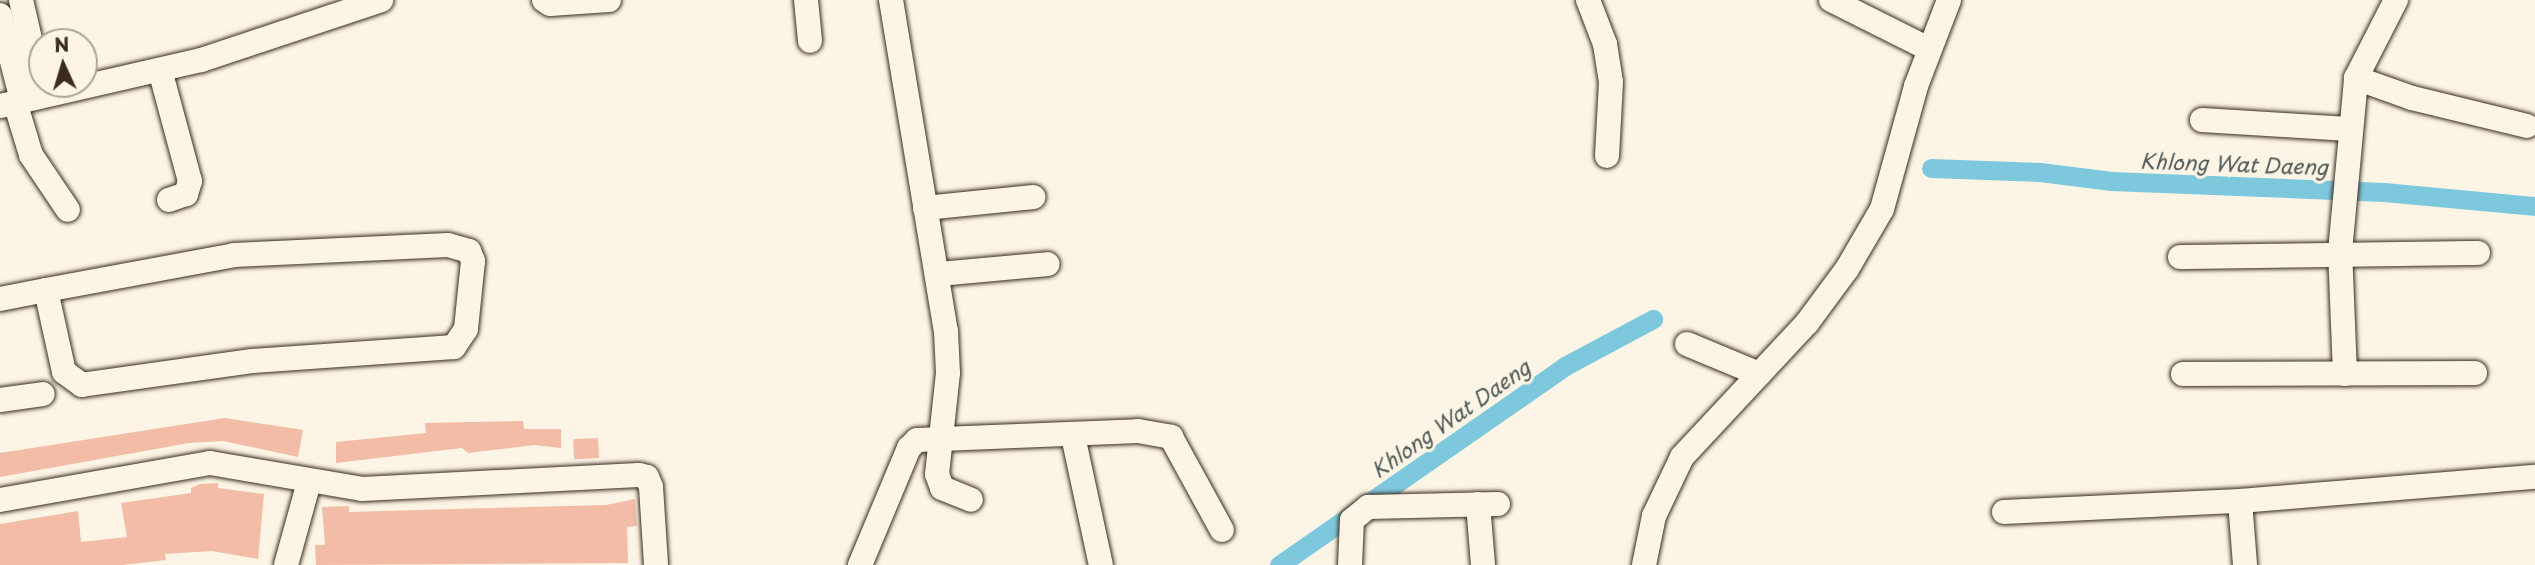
<!DOCTYPE html>
<html>
<head>
<meta charset="utf-8">
<style>
	body { margin:0 }
	#map { position:relative; width:2535px; height:565px; overflow:hidden; background:#fcf5e5; font-family:"Playpen Sans",sans-serif }
	div>[style] { position:absolute }
	.canal>* { height:19px; margin:-9.5px; padding:0 9.5px; transform-origin:9.5px; border-radius:9.5px; background:#7ec8de }
	.building>* { inset:0; background:#f3bca7; transform-origin:0 0 }
	.roads { filter:drop-shadow(0 0 2px #3b2a1e) drop-shadow(0 0 2px #3b2a1e) }
	.minor>* { height:24px; margin:-12px; padding:0 12px; transform-origin:12px; border-radius:12px; background:#fcf5e5 }
	span { translate:-50% -50%; white-space:nowrap; text-align:center; line-height:1.15; -webkit-text-stroke:6px #fcf5e5; paint-order:stroke }
	.water-label { font-size:21px; color:#4f5958; font-style:italic }
	.north { position:absolute; left:28px; top:28px; width:70px; height:70px; box-sizing:border-box; background:#fcf5e5; border:2px solid #afa495; border-radius:50%; rotate:356deg; font-size:19px; font-weight:700; line-height:28px; text-align:center; color:#3b2a1e }
	.north::after { content:''; display:block; margin:auto; width:24px; height:32px; background:#3b2a1e; clip-path:polygon(50% 0,100% 100%,50% 72%,0 100%) }
</style>
</head>
<body>
<div id="map">
	<div class="canal">
		<div style="left:1931px;top:168px;width:109px;rotate:2.1deg"></div>
		<div style="left:2040px;top:172px;width:72px;rotate:7.2deg"></div>
		<div style="left:2111px;top:181px;width:273px;rotate:2.3deg"></div>
		<div style="left:2384px;top:192px;width:152px;rotate:5.3deg"></div>
		<div style="left:1279px;top:565px;width:348px;rotate:-34.8deg"></div>
		<div style="left:1565px;top:366px;width:100px;rotate:-28.1deg"></div>
	</div>
	<div class="building">
		<div style="clip-path:polygon(225px 418px,303px 430px,298px 457px,223px 441px,189px 443px,0 477px,0 453px)"></div>
		<div style="clip-path:polygon(523px 421px,524px 429px,561px 429px,561px 448px,534px 445px,468px 453px,462px 448px,336px 463px,336px 442px,426px 433px,425px 423px)"></div>
		<div style="left:598px;top:438px;width:20px;height:25px;rotate:87deg"></div>
		<div style="clip-path:polygon(218px 483px,218px 488px,264px 494px,258px 559px,212px 551px,165px 554px,166px 560px,123px 565px,0 565px,0 524px,78px 511px,81px 542px,127px 537px,121px 503px,191px 493px,191px 488px,200px 484px)"></div>
		<div style="clip-path:polygon(635px 499px,637px 526px,627px 527px,628px 563px,316px 565px,315px 545px,325px 545px,322px 507px,349px 506px,349px 512px,453px 509px,606px 505px)"></div>
	</div>
	<div class="roads">
		<div class="minor">
			<div style="left:21px;top:0;width:98px;rotate:77deg"></div>
			<div style="left:544px;top:0;width:7px;rotate:34deg"></div>
			<div style="left:550px;top:4px;width:59px;rotate:-3.9deg"></div>
			<div style="left:806px;top:0;width:41px;rotate:84.4deg"></div>
			<div style="left:891px;top:0;width:336px;rotate:80.6deg"></div>
			<div style="left:946px;top:331px;width:42px;rotate:87.3deg"></div>
			<div style="left:948px;top:373px;width:102px;rotate:96.2deg"></div>
			<div style="left:937px;top:474px;width:15px;rotate:70deg"></div>
			<div style="left:942px;top:488px;width:31px;rotate:22deg"></div>
			<div style="left:1588px;top:0;width:47px;rotate:68.9deg"></div>
			<div style="left:1605px;top:44px;width:38px;rotate:81deg"></div>
			<div style="left:1611px;top:82px;width:74px;rotate:93.1deg"></div>
			<div style="left:1831px;top:0;width:110px;rotate:26.6deg"></div>
			<div style="left:0;top:15px;width:88px;rotate:75.5deg"></div>
			<div style="left:160px;top:70px;width:115px;rotate:74.9deg"></div>
			<div style="left:190px;top:181px;width:14px;rotate:107deg"></div>
			<div style="left:186px;top:194px;width:18px;rotate:161deg"></div>
			<div style="left:2356px;top:78px;width:59px;rotate:19.7deg"></div>
			<div style="left:2412px;top:98px;width:118px;rotate:13.7deg"></div>
			<div style="left:15px;top:102px;width:55px;rotate:73.2deg"></div>
			<div style="left:31px;top:155px;width:66px;rotate:56.1deg"></div>
			<div style="left:0;top:106px;width:206px;rotate:-12.9deg"></div>
			<div style="left:201px;top:60px;width:190px;rotate:-18.4deg"></div>
			<div style="left:2202px;top:120px;width:147px;rotate:3.5deg"></div>
			<div style="left:925px;top:208px;width:109px;rotate:-5.8deg"></div>
			<div style="left:2180px;top:257px;width:298px;rotate:-0.8deg"></div>
			<div style="left:939px;top:274px;width:109px;rotate:-5.2deg"></div>
			<div style="left:0;top:299px;width:47px;rotate:-11.1deg"></div>
			<div style="left:46px;top:290px;width:191px;rotate:-10.5deg"></div>
			<div style="left:234px;top:255px;width:214px;rotate:-2.7deg"></div>
			<div style="left:448px;top:245px;width:22px;rotate:16deg"></div>
			<div style="left:469px;top:251px;width:11px;rotate:68deg"></div>
			<div style="left:473px;top:261px;width:68px;rotate:95.9deg"></div>
			<div style="left:466px;top:329px;width:22px;rotate:124deg"></div>
			<div style="left:454px;top:347px;width:202px;rotate:176deg"></div>
			<div style="left:252px;top:361px;width:172px;rotate:172deg"></div>
			<div style="left:82px;top:385px;width:22px;rotate:-144deg"></div>
			<div style="left:64px;top:372px;width:84px;rotate:-102.4deg"></div>
			<div style="left:1687px;top:344px;width:78px;rotate:22.6deg"></div>
			<div style="left:2183px;top:374px;width:292px;rotate:-0.2deg"></div>
			<div style="left:2345px;top:374px;width:122px;rotate:-92.3deg"></div>
			<div style="left:2340px;top:252px;width:175px;rotate:-84.7deg"></div>
			<div style="left:2356px;top:78px;width:88px;rotate:-62.9deg"></div>
			<div style="left:0;top:400px;width:43px;rotate:-7.9deg"></div>
			<div style="left:1073px;top:436px;width:132px;rotate:77.8deg"></div>
			<div style="left:0;top:500px;width:213px;rotate:-10deg"></div>
			<div style="left:210px;top:463px;width:154px;rotate:9.7deg"></div>
			<div style="left:362px;top:489px;width:277px;rotate:-2.9deg"></div>
			<div style="left:639px;top:475px;width:8px;rotate:14deg"></div>
			<div style="left:647px;top:477px;width:11px;rotate:68deg"></div>
			<div style="left:651px;top:487px;width:78px;rotate:86.3deg"></div>
			<div style="left:2240px;top:501px;width:64px;rotate:85.5deg"></div>
			<div style="left:1478px;top:504px;width:61px;rotate:85.3deg"></div>
			<div style="left:2004px;top:512px;width:236px;rotate:-2.7deg"></div>
			<div style="left:2240px;top:501px;width:296px;rotate:-4.7deg"></div>
			<div style="left:286px;top:565px;width:86px;rotate:-74.5deg"></div>
			<div style="left:860px;top:565px;width:127px;rotate:-67.3deg"></div>
			<div style="left:909px;top:448px;width:11px;rotate:-45deg"></div>
			<div style="left:917px;top:440px;width:221px;rotate:-2.3deg"></div>
			<div style="left:1138px;top:431px;width:34px;rotate:10deg"></div>
			<div style="left:1171px;top:437px;width:106px;rotate:61.3deg"></div>
			<div style="left:1350px;top:565px;width:45px;rotate:-87.5deg"></div>
			<div style="left:1352px;top:520px;width:21px;rotate:-39deg"></div>
			<div style="left:1368px;top:507px;width:130px;rotate:-1.3deg"></div>
			<div style="left:1644px;top:565px;width:50px;rotate:-78.5deg"></div>
			<div style="left:1654px;top:516px;width:65px;rotate:-64.6deg"></div>
			<div style="left:1682px;top:457px;width:183px;rotate:-47deg"></div>
			<div style="left:1807px;top:323px;width:67px;rotate:-53.5deg"></div>
			<div style="left:1847px;top:269px;width:69px;rotate:-59.7deg"></div>
			<div style="left:1882px;top:209px;width:128px;rotate:-74.5deg"></div>
			<div style="left:1916px;top:86px;width:92px;rotate:-69deg"></div>
		</div>
	</div>
	<div class="water-label">
		<span style="left:2234px;top:163px;rotate:2deg">Khlong Wat Daeng</span>
		<span style="left:1450px;top:418px;rotate:-35deg">Khlong Wat Daeng</span>
	</div>
	<div class="north">N</div>
</div>
</body>
</html>
